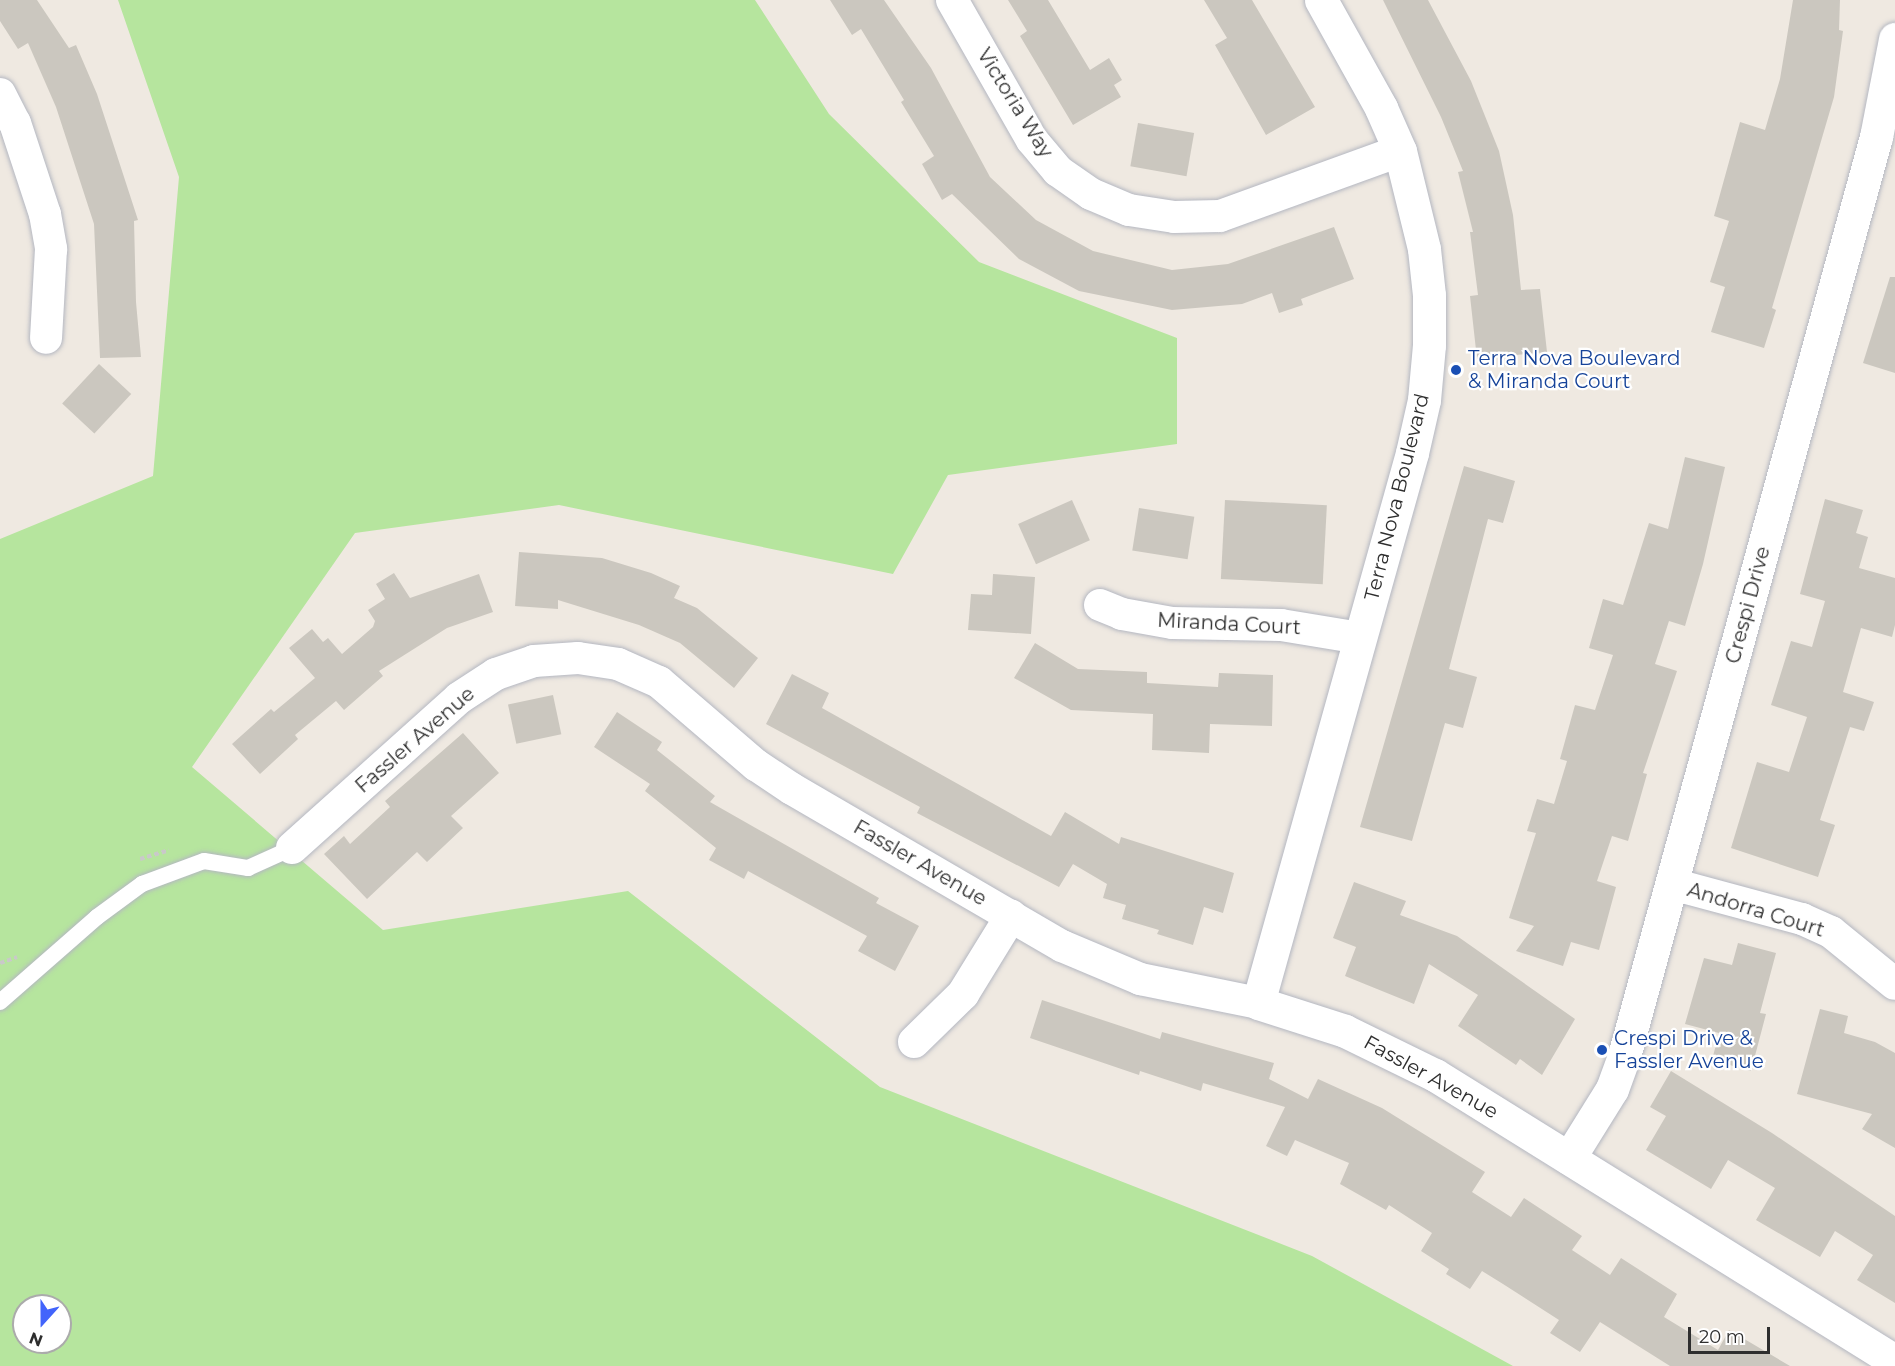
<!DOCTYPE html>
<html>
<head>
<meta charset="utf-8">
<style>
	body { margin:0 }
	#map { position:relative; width:1895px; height:1366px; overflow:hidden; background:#efe9e1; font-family:Montserrat,sans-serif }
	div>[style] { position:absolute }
	.green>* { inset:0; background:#b6e59e }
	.building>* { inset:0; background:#cbc7bf; transform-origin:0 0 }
	.path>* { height:4px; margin-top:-2px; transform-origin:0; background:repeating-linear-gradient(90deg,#c9c9c9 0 4.5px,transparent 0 7.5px) }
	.roads { filter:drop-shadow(0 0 2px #b4b7c1) drop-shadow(0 0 2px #b4b7c1) }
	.lane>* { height:16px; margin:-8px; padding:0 8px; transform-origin:8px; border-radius:8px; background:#fff }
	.street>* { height:32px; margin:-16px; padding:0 16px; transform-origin:16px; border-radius:16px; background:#fff }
	.secondary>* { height:33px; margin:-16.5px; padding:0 16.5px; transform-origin:16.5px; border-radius:16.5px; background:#fff }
	.dots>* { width:16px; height:16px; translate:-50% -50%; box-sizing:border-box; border:3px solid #fff; border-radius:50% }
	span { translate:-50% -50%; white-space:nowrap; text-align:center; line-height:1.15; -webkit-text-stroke:4.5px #fff; paint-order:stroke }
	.street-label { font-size:20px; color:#2e2e2e }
	.transit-label { font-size:20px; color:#164399 }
	.left { translate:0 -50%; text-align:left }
	.north { position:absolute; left:12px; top:1294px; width:60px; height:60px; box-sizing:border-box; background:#fff; border:2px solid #ababab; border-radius:50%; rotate:201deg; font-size:16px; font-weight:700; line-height:24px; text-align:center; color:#2e2e2e }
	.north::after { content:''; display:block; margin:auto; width:21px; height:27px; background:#4264fb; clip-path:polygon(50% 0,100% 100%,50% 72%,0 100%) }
	.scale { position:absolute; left:1688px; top:1327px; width:82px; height:27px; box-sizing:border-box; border:3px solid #2e2e2e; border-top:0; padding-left:8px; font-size:18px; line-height:21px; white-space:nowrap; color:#2e2e2e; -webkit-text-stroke:4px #fff; paint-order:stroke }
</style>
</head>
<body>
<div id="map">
	<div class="green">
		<div style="clip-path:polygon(evenodd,118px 0,755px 0,829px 114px,979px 262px,1177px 338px,1177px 444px,948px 475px,893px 574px,559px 505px,355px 533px,192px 767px,383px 930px,628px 891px,880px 1087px,1312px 1256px,1513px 1366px,0 1366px,0 539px,153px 476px,179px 177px,118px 0,24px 1306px,60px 1306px,60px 1342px,24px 1342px,24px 1306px)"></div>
	</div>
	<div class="building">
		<div style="clip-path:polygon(0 0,37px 0,69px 48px,76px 45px,97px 94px,138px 220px,134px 221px,136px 302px,141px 357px,100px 358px,94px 224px,56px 107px,28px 43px,18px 49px,0 21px)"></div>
		<div style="clip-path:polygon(830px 0,884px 0,931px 68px,990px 177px,1036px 220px,1093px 251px,1172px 270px,1228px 264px,1334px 227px,1354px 279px,1301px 299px,1303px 305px,1279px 313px,1272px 293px,1242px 304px,1172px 310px,1079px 291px,1019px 259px,952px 194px,942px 200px,922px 164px,934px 156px,901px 102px,904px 100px,861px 29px,852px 35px)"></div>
		<div style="clip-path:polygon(1008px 0,1048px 0,1090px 70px,1109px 58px,1122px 80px,1114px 85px,1121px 97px,1073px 125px,1020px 36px,1027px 31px)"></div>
		<div style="clip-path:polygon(1204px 0,1252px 0,1315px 107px,1266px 135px,1215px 45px,1227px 38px)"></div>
		<div style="clip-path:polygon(1383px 0,1428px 0,1471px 81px,1499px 151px,1513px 215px,1521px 290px,1540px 289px,1547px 352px,1477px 359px,1470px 296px,1478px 295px,1470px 232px,1473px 232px,1458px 172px,1463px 171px,1441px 117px)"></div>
		<div style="clip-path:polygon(1793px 0,1840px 0,1839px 30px,1843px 31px,1834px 97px,1772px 308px,1776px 310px,1764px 348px,1711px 332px,1725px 287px,1710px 282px,1729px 221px,1714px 216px,1740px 122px,1765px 130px,1780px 79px)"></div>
		<div style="left:1138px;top:123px;width:57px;height:44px;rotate:10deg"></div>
		<div style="clip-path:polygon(1890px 277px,1895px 277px,1895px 373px,1863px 363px)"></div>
		<div style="left:99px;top:364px;width:44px;height:54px;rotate:43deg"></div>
		<div style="clip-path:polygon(1685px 457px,1725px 467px,1703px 564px,1685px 626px,1669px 621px,1655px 664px,1677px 671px,1643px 773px,1647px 774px,1628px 841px,1612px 836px,1597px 881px,1616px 887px,1599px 950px,1571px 942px,1563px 966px,1516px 951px,1534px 926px,1509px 918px,1536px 833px,1527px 831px,1537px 799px,1554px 804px,1567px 761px,1560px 759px,1575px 705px,1595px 710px,1613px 655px,1589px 648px,1603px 599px,1623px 605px,1649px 523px,1668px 529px)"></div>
		<div style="clip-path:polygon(1464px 466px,1515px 481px,1503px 523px,1488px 519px,1449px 669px,1477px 677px,1463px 728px,1445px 723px,1412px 841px,1360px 827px)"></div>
		<div style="clip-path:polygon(1825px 499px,1863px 510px,1856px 533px,1868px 537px,1859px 568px,1895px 578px,1895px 625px,1892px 637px,1861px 628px,1843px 692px,1874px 702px,1864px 731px,1850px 727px,1820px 820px,1835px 825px,1818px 877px,1731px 848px,1757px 762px,1789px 772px,1807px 717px,1771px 705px,1791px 641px,1812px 647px,1825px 601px,1800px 594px)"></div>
		<div style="left:1072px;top:500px;width:44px;height:59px;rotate:66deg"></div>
		<div style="left:1225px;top:500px;width:102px;height:79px;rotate:3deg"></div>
		<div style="left:1139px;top:508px;width:56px;height:43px;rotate:9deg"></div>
		<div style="clip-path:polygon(519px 552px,602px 558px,651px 573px,680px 586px,674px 598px,697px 608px,758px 658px,734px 688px,680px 643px,639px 625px,558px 600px,558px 609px,515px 606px)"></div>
		<div style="clip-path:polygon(394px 573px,410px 598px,479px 574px,493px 612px,447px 628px,379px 671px,383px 676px,344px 710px,336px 701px,295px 735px,298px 739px,260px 774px,232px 744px,271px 709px,274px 712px,315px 678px,289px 648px,312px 629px,323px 642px,328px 638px,342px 654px,373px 627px,375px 621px,368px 610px,385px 599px,376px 584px)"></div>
		<div style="clip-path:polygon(993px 574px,1035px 577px,1031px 634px,968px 630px,971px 594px,992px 595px)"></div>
		<div style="clip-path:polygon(1035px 643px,1078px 669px,1147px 672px,1147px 683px,1218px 687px,1219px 673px,1273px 675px,1272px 726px,1210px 724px,1209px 753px,1152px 750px,1153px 714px,1071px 710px,1014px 678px)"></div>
		<div style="clip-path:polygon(792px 674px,829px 693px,822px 708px,1051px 836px,1065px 812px,1119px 844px,1121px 837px,1234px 873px,1223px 913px,1204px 907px,1193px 945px,1157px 934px,1159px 930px,1122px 919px,1126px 905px,1103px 898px,1107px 884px,1073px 864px,1059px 887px,917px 813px,920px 807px,766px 724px)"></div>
		<div style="left:553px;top:695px;width:40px;height:46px;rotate:78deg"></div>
		<div style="clip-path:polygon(617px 712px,662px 742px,657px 750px,715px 796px,710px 802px,879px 898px,876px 903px,919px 926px,895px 971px,858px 951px,867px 936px,748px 871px,744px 879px,709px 860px,716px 848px,645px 791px,650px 784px,594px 747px)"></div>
		<div style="clip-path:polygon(463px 733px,499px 773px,451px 816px,463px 828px,427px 862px,417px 852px,367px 899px,324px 854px,344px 836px,350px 844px,390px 807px,385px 801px)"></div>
		<div style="clip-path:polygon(1354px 882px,1406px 901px,1400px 915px,1457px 936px,1575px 1019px,1542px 1075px,1520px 1059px,1516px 1065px,1458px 1026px,1478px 995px,1429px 964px,1414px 1004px,1345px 976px,1356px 947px,1333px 938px)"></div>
		<div style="clip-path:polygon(1738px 943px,1776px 953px,1760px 1013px,1766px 1014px,1751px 1071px,1712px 1060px,1719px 1033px,1685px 1024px,1704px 958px,1732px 965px)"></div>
		<div style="clip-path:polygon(1042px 1000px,1160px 1039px,1162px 1032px,1274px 1063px,1269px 1079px,1308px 1099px,1318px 1079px,1382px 1108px,1485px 1172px,1472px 1192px,1511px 1217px,1524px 1198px,1582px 1236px,1572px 1250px,1610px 1275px,1621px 1258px,1677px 1294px,1664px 1317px,1718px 1350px,1729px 1330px,1790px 1366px,1670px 1366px,1600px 1322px,1580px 1352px,1550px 1333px,1559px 1320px,1503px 1284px,1482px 1271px,1470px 1289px,1446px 1274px,1449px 1269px,1421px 1251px,1432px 1233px,1389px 1205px,1386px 1210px,1340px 1184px,1349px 1163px,1295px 1140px,1287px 1156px,1266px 1146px,1285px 1107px,1203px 1083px,1201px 1091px,1140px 1071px,1139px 1075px,1030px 1038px)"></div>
		<div style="clip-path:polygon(1820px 1009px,1848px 1016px,1844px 1033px,1875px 1042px,1895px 1053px,1895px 1148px,1862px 1129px,1872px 1114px,1797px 1094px)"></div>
		<div style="clip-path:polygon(1671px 1071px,1772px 1133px,1895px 1216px,1895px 1303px,1857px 1280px,1873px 1255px,1835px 1231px,1820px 1257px,1756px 1220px,1775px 1188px,1728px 1160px,1711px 1189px,1646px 1150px,1666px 1116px,1650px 1107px)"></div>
	</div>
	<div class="path">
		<div style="left:140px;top:859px;width:30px;rotate:-17deg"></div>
		<div style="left:0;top:963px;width:18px;rotate:-19deg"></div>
	</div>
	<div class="roads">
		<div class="lane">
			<div style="left:0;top:1002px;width:129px;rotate:-41.2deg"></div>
			<div style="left:97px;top:917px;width:56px;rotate:-36.3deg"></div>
			<div style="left:142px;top:884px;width:66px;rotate:-20.4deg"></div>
			<div style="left:204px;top:861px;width:45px;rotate:9deg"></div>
			<div style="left:248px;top:868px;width:48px;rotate:-24.4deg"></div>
		</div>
		<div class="street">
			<div style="left:952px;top:0;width:161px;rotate:60.3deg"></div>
			<div style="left:1032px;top:140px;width:40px;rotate:50deg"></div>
			<div style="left:1058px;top:171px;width:40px;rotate:34.9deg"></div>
			<div style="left:1091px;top:194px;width:41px;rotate:22.8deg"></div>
			<div style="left:1129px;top:210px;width:46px;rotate:8.8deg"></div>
			<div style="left:1174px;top:217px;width:46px;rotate:-1.2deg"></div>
			<div style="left:1220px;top:216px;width:191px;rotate:-19.9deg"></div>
			<div style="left:0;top:94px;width:33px;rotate:63deg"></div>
			<div style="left:15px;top:123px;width:96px;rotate:71.8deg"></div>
			<div style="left:45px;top:214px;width:36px;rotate:80deg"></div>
			<div style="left:51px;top:249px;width:89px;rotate:93.2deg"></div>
			<div style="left:1100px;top:605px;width:24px;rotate:22deg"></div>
			<div style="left:1122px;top:614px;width:51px;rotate:10.2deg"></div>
			<div style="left:1172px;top:623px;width:109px;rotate:1.1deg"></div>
			<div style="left:1281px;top:625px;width:80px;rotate:9.3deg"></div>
			<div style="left:292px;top:848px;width:224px;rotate:-41.9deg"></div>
			<div style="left:459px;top:698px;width:44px;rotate:-33deg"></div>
			<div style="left:496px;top:674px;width:40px;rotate:-18.9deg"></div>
			<div style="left:534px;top:661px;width:44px;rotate:-3.9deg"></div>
			<div style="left:578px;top:658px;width:40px;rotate:8.5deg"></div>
			<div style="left:618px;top:664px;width:45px;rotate:23.7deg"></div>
			<div style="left:659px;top:682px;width:128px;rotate:40.6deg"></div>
			<div style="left:756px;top:765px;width:43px;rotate:33.7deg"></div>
			<div style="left:792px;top:789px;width:312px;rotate:30.2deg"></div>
			<div style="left:1062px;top:946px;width:85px;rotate:22.9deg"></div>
			<div style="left:1140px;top:979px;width:120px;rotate:11.5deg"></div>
			<div style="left:1672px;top:884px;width:135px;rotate:15.1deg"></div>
			<div style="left:1802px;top:919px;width:32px;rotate:24deg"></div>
			<div style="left:1831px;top:932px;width:82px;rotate:39.1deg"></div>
			<div style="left:914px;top:1042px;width:69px;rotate:-44.4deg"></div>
			<div style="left:963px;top:994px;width:92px;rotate:-58.4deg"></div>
		</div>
		<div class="secondary">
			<div style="left:1321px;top:0;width:124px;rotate:60.9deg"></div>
			<div style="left:1381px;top:108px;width:47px;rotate:66.2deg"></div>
			<div style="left:1400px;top:151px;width:101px;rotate:76.2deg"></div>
			<div style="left:1424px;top:249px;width:46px;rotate:83.8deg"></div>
			<div style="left:1429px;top:295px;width:50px;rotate:90deg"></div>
			<div style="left:1429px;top:345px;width:55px;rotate:95.2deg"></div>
			<div style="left:1424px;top:400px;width:54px;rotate:102.8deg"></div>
			<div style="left:1412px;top:453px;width:571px;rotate:105.64deg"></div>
			<div style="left:1258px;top:1003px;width:91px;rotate:17.8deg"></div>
			<div style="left:1345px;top:1031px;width:100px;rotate:26.1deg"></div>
			<div style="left:1435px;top:1075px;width:542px;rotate:31.87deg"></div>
			<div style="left:1569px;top:1158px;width:81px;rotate:-58.1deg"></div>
			<div style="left:1612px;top:1089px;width:35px;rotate:-70deg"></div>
			<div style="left:1624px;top:1056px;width:953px;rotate:-74.67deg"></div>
			<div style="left:1876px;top:137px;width:100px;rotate:-79deg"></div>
		</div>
	</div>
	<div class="dots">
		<div style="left:1456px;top:370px;background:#1a4fb4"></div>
		<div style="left:1602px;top:1050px;background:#1a4fb4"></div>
	</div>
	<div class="street-label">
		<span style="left:1015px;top:103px;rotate:58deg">Victoria Way</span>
		<span style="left:1397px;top:497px;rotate:-76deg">Terra Nova Boulevard</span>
		<span style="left:1748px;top:605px;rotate:-75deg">Crespi Drive</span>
		<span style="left:1229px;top:624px;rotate:3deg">Miranda Court</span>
		<span style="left:415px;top:740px;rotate:-41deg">Fassler Avenue</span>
		<span style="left:920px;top:863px;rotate:30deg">Fassler Avenue</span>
		<span style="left:1756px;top:910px;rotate:17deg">Andorra Court</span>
		<span style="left:1431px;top:1077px;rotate:29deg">Fassler Avenue</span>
	</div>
	<div class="transit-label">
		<span class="left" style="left:1468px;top:370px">Terra Nova Boulevard<br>&amp; Miranda Court</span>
		<span class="left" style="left:1614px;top:1050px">Crespi Drive &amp;<br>Fassler Avenue</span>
	</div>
	<div class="north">N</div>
	<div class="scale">20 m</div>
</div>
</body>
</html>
